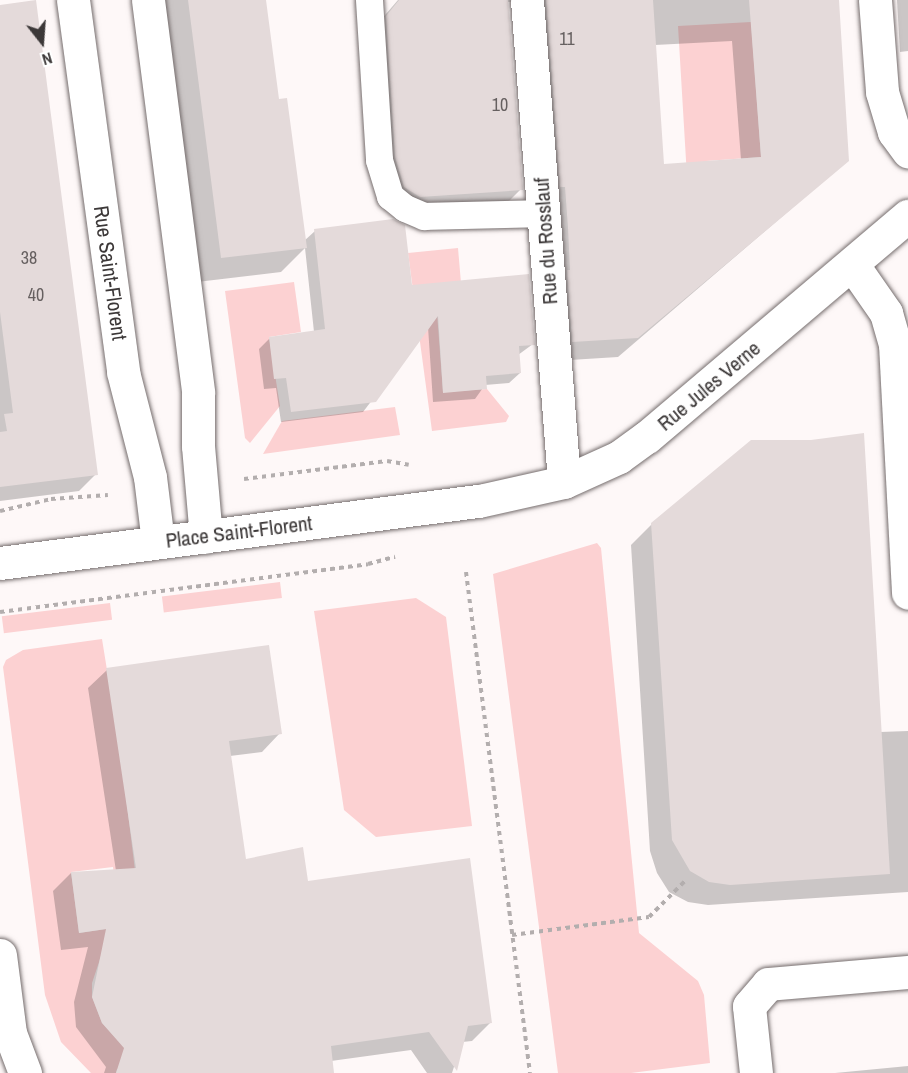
<!DOCTYPE html>
<html>
<head>
<meta charset="utf-8">
<style>
	body { margin:0 }
	#map { position:relative; width:908px; height:1073px; overflow:hidden; background:#fef8f8; font-family:"Archivo Narrow",sans-serif }
	div>[style] { position:absolute }
	.green>* { inset:0; background:#fcd1d2; transform-origin:0 0 }
	.shadow>* { inset:0; background:#0003 }
	.building>* { inset:0; background:#e4dada }
	.path>* { height:4px; margin-top:-2px; transform-origin:0; background:repeating-linear-gradient(90deg,#b3aeae 0 4.5px,transparent 0 9px) }
	.roads { filter:drop-shadow(0 0 2px #756d6d) drop-shadow(0 0 2px #756d6d) }
	.lane>* { height:27px; margin:-13.5px; padding:0 13.5px; transform-origin:13.5px; border-radius:13.5px; background:#fff }
	.street>* { height:33px; margin:-16.5px; padding:0 16.5px; transform-origin:16.5px; border-radius:16.5px; background:#fff }
	.secondary>* { height:33px; margin:-16.5px; padding:0 16.5px; transform-origin:16.5px; border-radius:16.5px; background:#fff }
	span { translate:-50% -50%; white-space:nowrap; text-align:center; line-height:1.15; -webkit-text-stroke:6px #fff; paint-order:stroke }
	.number-label { font-size:18px; color:#666060 }
	.number-label span { -webkit-text-stroke-width:0 }
	.street-label { font-size:21px; color:#3c3838 }
	.north { position:absolute; left:12px; top:12px; width:60px; height:60px; -webkit-text-stroke:4px #fff; paint-order:stroke; rotate:163deg; font-size:16px; font-weight:700; line-height:24px; text-align:center; color:#3c3838 }
	.north::after { content:''; display:block; margin:auto; width:21px; height:27px; background:#3c3838; clip-path:polygon(50% 0,100% 100%,50% 72%,0 100%) }
</style>
</head>
<body>
<div id="map">
	<div class="green">
		<div style="clip-path:polygon(751px 22px,761px 157px,706px 161px,687px 177px,678px 26px)"></div>
		<div style="clip-path:polygon(458px 248px,461px 283px,436px 300px,443px 392px,487px 389px,509px 416px,506px 422px,432px 431px,408px 253px)"></div>
		<div style="clip-path:polygon(294px 282px,301px 332px,269px 337px,280px 406px,250px 443px,245px 438px,225px 291px)"></div>
		<div style="clip-path:polygon(395px 407px,400px 435px,263px 454px,282px 421px)"></div>
		<div style="clip-path:polygon(597px 543px,601px 548px,639px 933px,698px 981px,704px 995px,710px 1063px,631px 1073px,558px 1073px,493px 574px)"></div>
		<div style="left:280px;top:582px;width:16px;height:119px;rotate:83deg"></div>
		<div style="clip-path:polygon(416px 598px,446px 617px,472px 826px,376px 837px,344px 810px,314px 611px)"></div>
		<div style="left:110px;top:603px;width:17px;height:109px;rotate:83deg"></div>
		<div style="clip-path:polygon(evenodd,102px 639px,121px 757px,142px 927px,120px 938px,101px 956px,92px 983px,92px 997px,102px 1023px,114px 1036px,127px 1044px,159px 1048px,163px 1073px,117px 1069px,116px 1073px,91px 1073px,61px 1042px,45px 995px,3px 667px,6px 660px,23px 650px,102px 639px,113px 867px,120px 927px,79px 933px,71px 872px,113px 867px)"></div>
	</div>
	<div class="shadow">
		<div style="clip-path:polygon(161px 0,264px 0,277px 100px,304px 241px,315px 231px,411px 286px,533px 344px,518px 355px,520px 373px,509px 383px,485px 385px,475px 399px,433px 402px,428px 327px,363px 412px,281px 422px,276px 388px,264px 389px,259px 349px,270px 338px,314px 332px,305px 248px,281px 272px,197px 282px)"></div>
		<div style="clip-path:polygon(evenodd,398px 0,838px 0,847px 161px,618px 357px,554px 361px,517px 2px,507px 2px,521px 189px,502px 208px,400px 215px,367px 36px,398px 0,732px 41px,741px 160px,662px 165px,655px 45px,732px 41px)"></div>
		<div style="clip-path:polygon(897px 0,908px 0,908px 51px,900px 52px)"></div>
		<div style="clip-path:polygon(0 6px,96px 474px,79px 491px,0 501px)"></div>
		<div style="clip-path:polygon(652px 524px,880px 732px,908px 731px,908px 892px,708px 905px,688px 902px,669px 892px,657px 873px,650px 851px,631px 545px)"></div>
		<div style="clip-path:polygon(107px 670px,280px 733px,262px 752px,230px 756px,245px 861px,307px 883px,491px 1022px,472px 1041px,462px 1042px,452px 1073px,427px 1073px,411px 1050px,331px 1061px,333px 1073px,104px 1073px,106px 1067px,76px 1027px,74px 1002px,88px 947px,61px 950px,53px 891px,71px 873px,116px 871px,88px 688px)"></div>
		<div style="clip-path:polygon(908px 1066px,908px 1073px,835px 1073px)"></div>
	</div>
	<div class="building">
		<div style="clip-path:polygon(36px 0,98px 475px,0 487px,0 432px,7px 431px,4px 414px,13px 413px,0 312px,0 5px)"></div>
		<div style="clip-path:polygon(188px 0,266px 0,279px 99px,287px 98px,307px 248px,221px 258px)"></div>
		<div style="clip-path:polygon(399px 0,508px 0,523px 190px,420px 197px,404px 187px,395px 157px,386px 16px)"></div>
		<div style="clip-path:polygon(546px 0,653px 0,664px 164px,761px 157px,749px 0,839px 0,849px 161px,638px 338px,572px 342px,567px 270px,570px 270px,568px 228px,565px 187px,560px 187px)"></div>
		<div style="clip-path:polygon(393px 219px,405px 225px,412px 285px,529px 274px,535px 345px,519px 346px,521px 373px,486px 376px,487px 389px,443px 393px,438px 316px,376px 402px,291px 412px,286px 378px,274px 379px,269px 337px,325px 329px,314px 229px)"></div>
		<div style="clip-path:polygon(864px 433px,890px 874px,730px 885px,709px 882px,690px 871px,672px 840px,651px 523px,751px 440px,811px 440px)"></div>
		<div style="clip-path:polygon(269px 645px,282px 734px,229px 741px,246px 859px,303px 847px,308px 881px,470px 858px,492px 1023px,468px 1026px,457px 1071px,429px 1032px,331px 1046px,334px 1073px,116px 1073px,124px 1048px,102px 1023px,92px 997px,106px 929px,79px 933px,71px 872px,136px 868px,106px 668px)"></div>
	</div>
	<div class="path">
		<div style="left:244px;top:479px;width:144px;rotate:-7.2deg"></div>
		<div style="left:387px;top:461px;width:22px;rotate:10deg"></div>
		<div style="left:0;top:511px;width:52px;rotate:-13.2deg"></div>
		<div style="left:51px;top:499px;width:57px;rotate:-4deg"></div>
		<div style="left:466px;top:572px;width:505px;rotate:82.72deg"></div>
		<div style="left:0;top:612px;width:371px;rotate:-7.4deg"></div>
		<div style="left:368px;top:564px;width:28px;rotate:-15deg"></div>
		<div style="left:512px;top:935px;width:138px;rotate:-7.5deg"></div>
		<div style="left:649px;top:917px;width:51px;rotate:-45deg"></div>
	</div>
	<div class="roads">
		<div class="lane">
			<div style="left:369px;top:0;width:160px;rotate:86.4deg"></div>
			<div style="left:379px;top:160px;width:38px;rotate:73deg"></div>
			<div style="left:390px;top:196px;width:19px;rotate:39deg"></div>
			<div style="left:405px;top:208px;width:21px;rotate:23deg"></div>
			<div style="left:424px;top:216px;width:119px;rotate:-1.4deg"></div>
		</div>
		<div class="street">
			<div style="left:73px;top:0;width:375px;rotate:82.3deg"></div>
			<div style="left:123px;top:372px;width:108px;rotate:75.6deg"></div>
			<div style="left:150px;top:477px;width:65px;rotate:83deg"></div>
			<div style="left:148px;top:0;width:396px;rotate:82.7deg"></div>
			<div style="left:198px;top:393px;width:53px;rotate:90deg"></div>
			<div style="left:198px;top:446px;width:91px;rotate:85deg"></div>
			<div style="left:527px;top:0;width:483px;rotate:85.6deg"></div>
			<div style="left:875px;top:0;width:92px;rotate:85.6deg"></div>
			<div style="left:882px;top:92px;width:42px;rotate:73.3deg"></div>
			<div style="left:894px;top:132px;width:24px;rotate:54deg"></div>
			<div style="left:852px;top:264px;width:60px;rotate:55.2deg"></div>
			<div style="left:886px;top:313px;width:32px;rotate:74deg"></div>
			<div style="left:895px;top:344px;width:249px;rotate:87deg"></div>
			<div style="left:0;top:955px;width:79px;rotate:82.7deg"></div>
			<div style="left:10px;top:1033px;width:43px;rotate:69.4deg"></div>
			<div style="left:756px;top:1073px;width:67px;rotate:-96deg"></div>
			<div style="left:749px;top:1006px;width:29px;rotate:-49deg"></div>
			<div style="left:768px;top:984px;width:141px;rotate:-4.9deg"></div>
		</div>
		<div class="secondary">
			<div style="left:0;top:563px;width:483px;rotate:-7.4deg"></div>
			<div style="left:479px;top:501px;width:87px;rotate:-12.6deg"></div>
			<div style="left:564px;top:482px;width:60px;rotate:-24.4deg"></div>
			<div style="left:619px;top:457px;width:34px;rotate:-36deg"></div>
			<div style="left:647px;top:437px;width:342px;rotate:-40.3deg"></div>
		</div>
	</div>
	<div class="number-label">
		<span style="left:567px;top:39px">11</span>
		<span style="left:500px;top:105px">10</span>
		<span style="left:29px;top:258px">38</span>
		<span style="left:36px;top:295px">40</span>
	</div>
	<div class="street-label">
		<span style="left:546px;top:241px;rotate:-94deg">Rue du Rosslauf</span>
		<span style="left:110px;top:273px;rotate:82deg">Rue Saint-Florent</span>
		<span style="left:709px;top:386px;rotate:-40deg">Rue Jules Verne</span>
		<span style="left:239px;top:532px;rotate:-7deg">Place Saint-Florent</span>
	</div>
	<div class="north">N</div>
</div>
</body>
</html>
